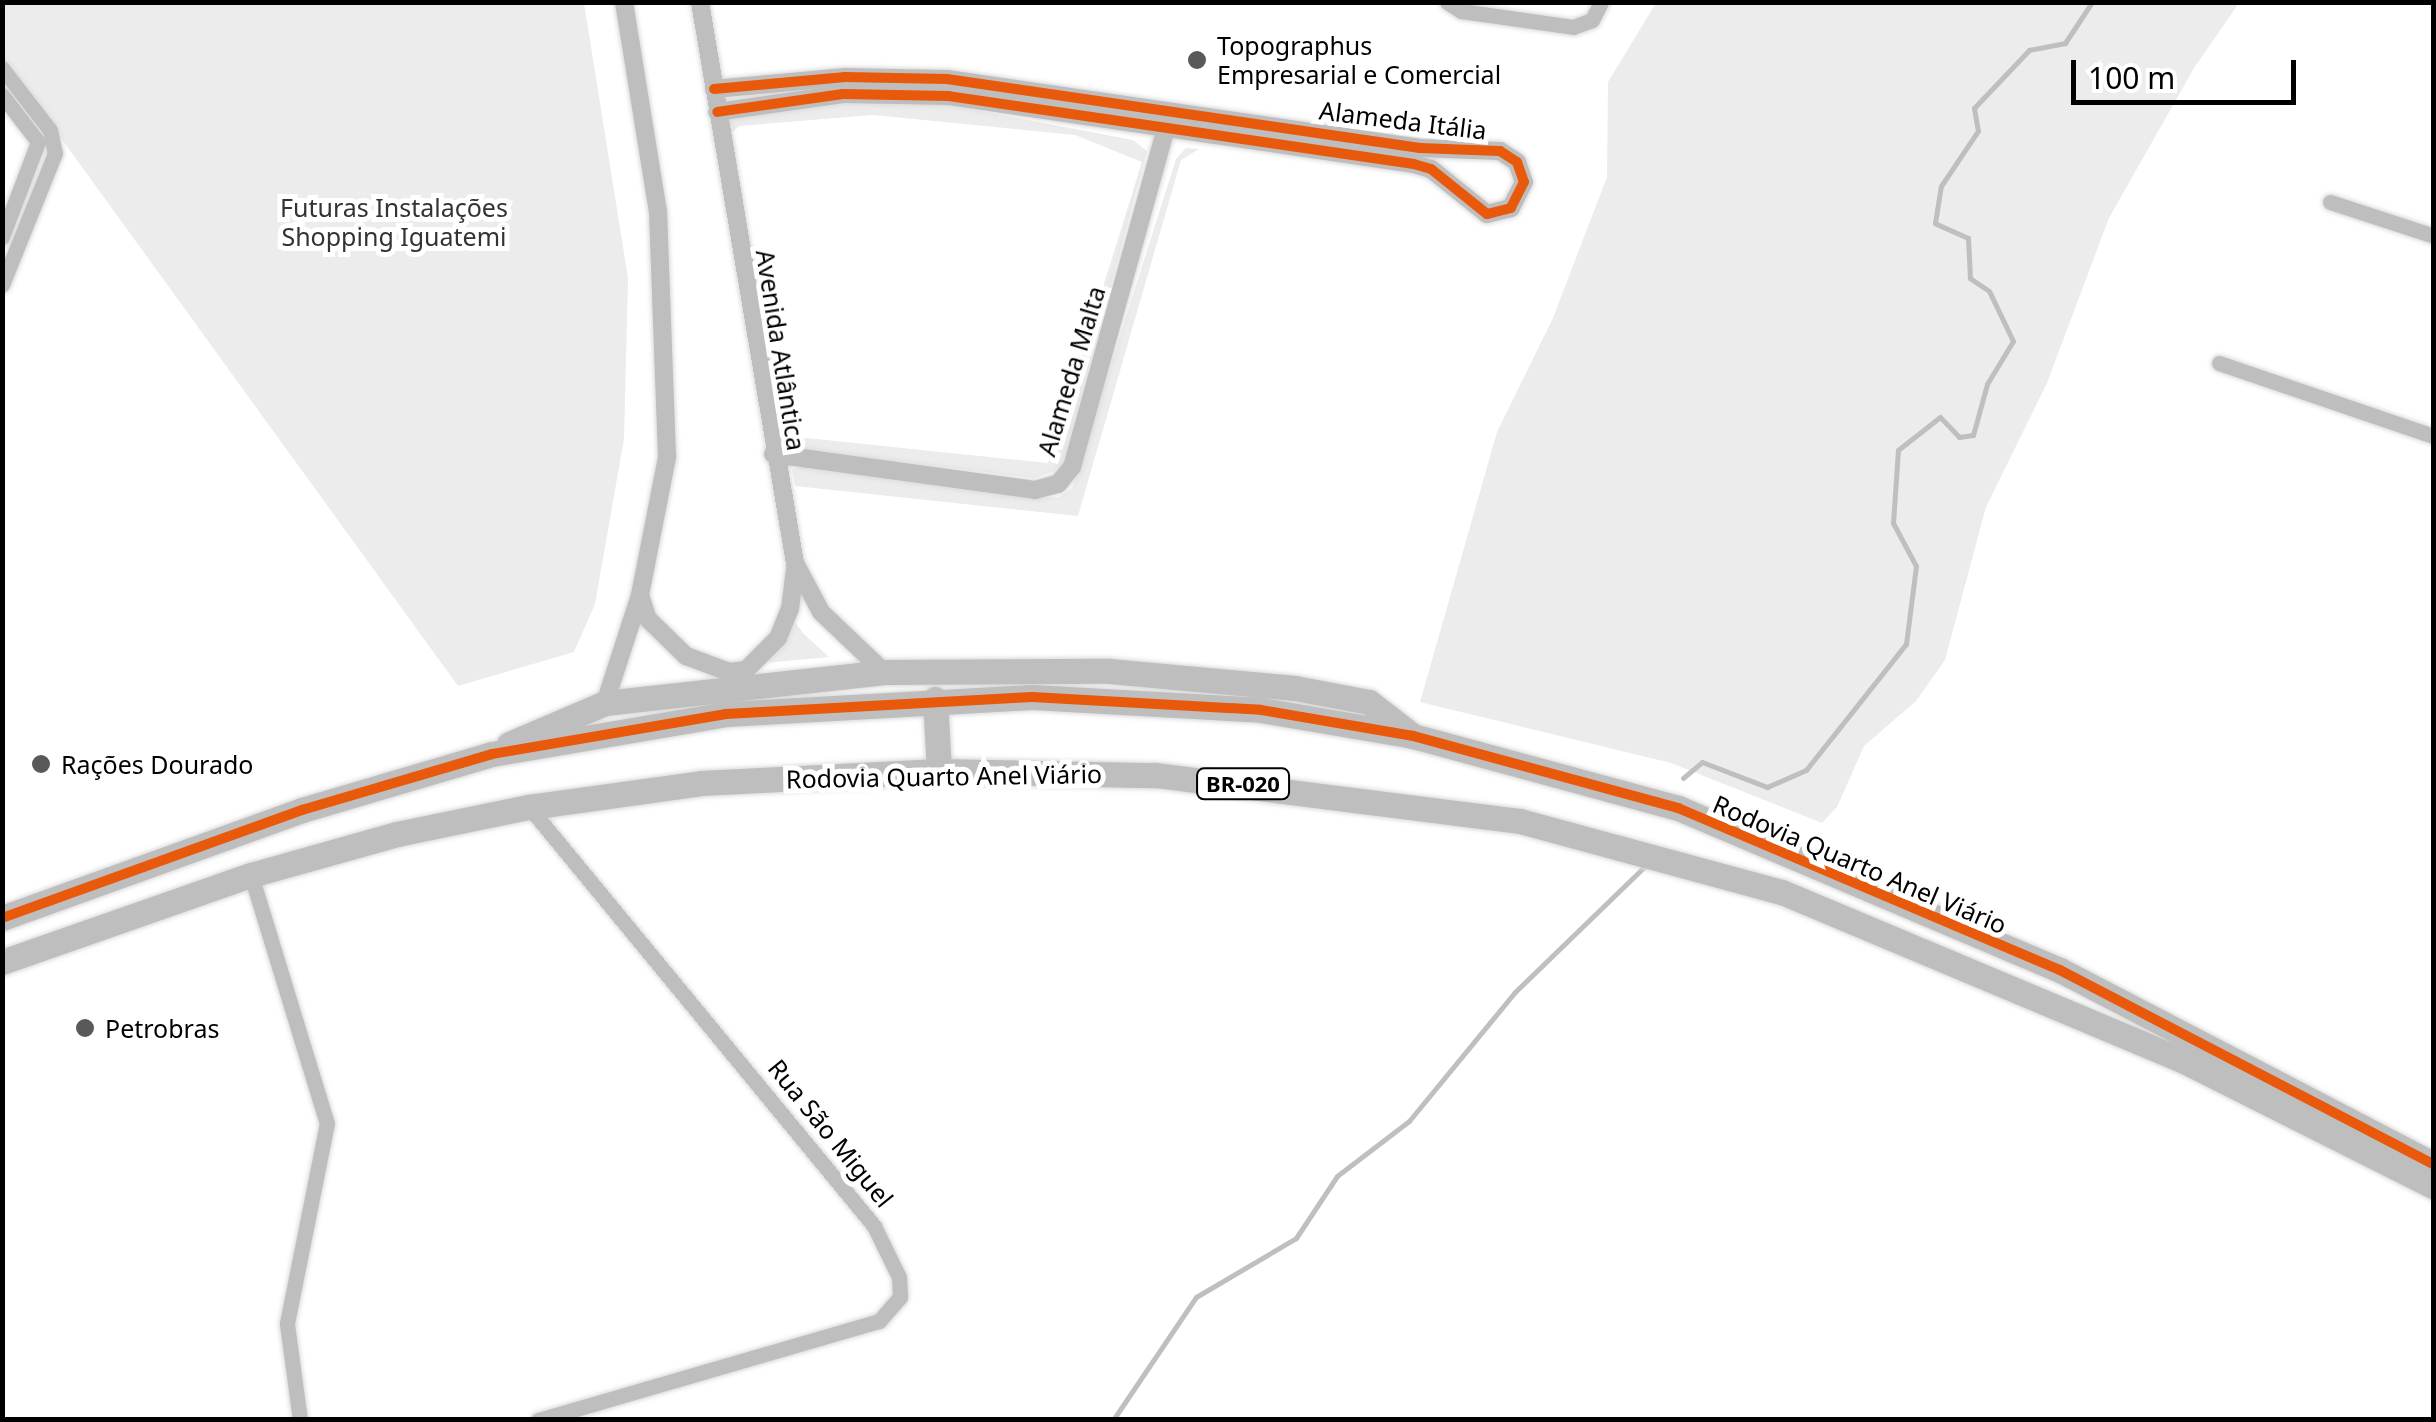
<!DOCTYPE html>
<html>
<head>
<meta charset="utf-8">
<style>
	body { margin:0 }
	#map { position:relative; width:2436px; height:1422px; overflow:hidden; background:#fff; font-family:"Noto Sans",sans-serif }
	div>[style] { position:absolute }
	.green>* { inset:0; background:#ececec }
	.stream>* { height:5px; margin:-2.5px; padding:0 2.5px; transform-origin:2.5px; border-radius:2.5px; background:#bfbfbf }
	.roads { filter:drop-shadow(0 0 2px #dbdbdb) drop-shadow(0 0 2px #dbdbdb) }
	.minor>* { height:15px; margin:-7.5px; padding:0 7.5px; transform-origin:7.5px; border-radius:7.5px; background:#bebebe }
	.tertiary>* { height:18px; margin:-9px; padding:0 9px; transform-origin:9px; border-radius:9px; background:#bebebe }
	.trunk>* { height:25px; margin:-12.5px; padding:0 12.5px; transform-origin:12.5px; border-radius:12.5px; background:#bebebe }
	.cycleway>* { height:10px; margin:-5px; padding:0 5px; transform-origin:5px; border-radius:5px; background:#e8590c }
	.dots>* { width:28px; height:28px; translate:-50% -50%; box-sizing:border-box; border:5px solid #fff; border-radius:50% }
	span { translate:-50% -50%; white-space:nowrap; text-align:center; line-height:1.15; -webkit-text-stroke:10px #fff; paint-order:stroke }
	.shield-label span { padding:2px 8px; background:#fff; border:2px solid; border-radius:8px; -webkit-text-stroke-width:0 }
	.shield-label { font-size:22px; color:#000; font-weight:700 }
	.poi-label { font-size:25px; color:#000 }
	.left { translate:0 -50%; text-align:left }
	.street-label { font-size:25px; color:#000 }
	.park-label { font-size:25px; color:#333 }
	.frame { position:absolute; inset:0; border:5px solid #000; pointer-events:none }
	.scale { position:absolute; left:2071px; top:60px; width:225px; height:45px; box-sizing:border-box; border:5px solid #000; border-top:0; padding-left:12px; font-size:30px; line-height:35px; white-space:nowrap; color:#000; -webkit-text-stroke:8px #fff; paint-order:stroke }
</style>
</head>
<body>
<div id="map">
	<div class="green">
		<div style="clip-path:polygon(2px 3px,584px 3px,628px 278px,624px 439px,595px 604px,574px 652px,458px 686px,3px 58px)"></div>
		<div style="clip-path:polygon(1656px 3px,2239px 3px,2194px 68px,2109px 218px,2047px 383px,1986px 507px,1945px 660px,1916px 701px,1864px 746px,1837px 807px,1822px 823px,1671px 763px,1420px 702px,1497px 432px,1553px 318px,1607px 177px,1608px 82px)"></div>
		<div style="clip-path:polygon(evenodd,917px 99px,1133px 140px,1147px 151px,1063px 463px,1055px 471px,1035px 478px,798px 449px,781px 439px,721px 119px,813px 104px,917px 99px,873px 115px,1075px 135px,1142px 162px,1048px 463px,797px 437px,780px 427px,732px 133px,739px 126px,873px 115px)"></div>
		<div style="clip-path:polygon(1186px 148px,1199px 149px,1181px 160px,1078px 516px,795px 486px,792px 470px,799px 466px,1034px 498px,1059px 497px,1072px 488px,1176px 159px)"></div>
		<div style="clip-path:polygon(788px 613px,804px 634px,829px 657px,765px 663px)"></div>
	</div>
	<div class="stream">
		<div style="left:1683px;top:778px;width:25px;rotate:-40deg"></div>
		<div style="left:1702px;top:762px;width:70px;rotate:21deg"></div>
		<div style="left:1767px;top:787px;width:43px;rotate:-23.6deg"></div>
		<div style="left:1806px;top:770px;width:161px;rotate:-51.6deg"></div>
		<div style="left:1906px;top:644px;width:79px;rotate:-82.7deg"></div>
		<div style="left:1916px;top:566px;width:49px;rotate:-118.1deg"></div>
		<div style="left:1893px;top:523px;width:73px;rotate:-86.1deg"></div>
		<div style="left:1898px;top:450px;width:53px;rotate:-38.2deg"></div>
		<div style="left:1940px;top:417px;width:28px;rotate:46deg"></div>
		<div style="left:1959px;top:437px;width:14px;rotate:-8deg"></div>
		<div style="left:1973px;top:435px;width:53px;rotate:-74.6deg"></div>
		<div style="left:1987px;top:384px;width:50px;rotate:-58.8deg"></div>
		<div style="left:2013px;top:341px;width:55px;rotate:-115.6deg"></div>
		<div style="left:1989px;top:291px;width:23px;rotate:-146deg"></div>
		<div style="left:1970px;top:278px;width:40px;rotate:-92.9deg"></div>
		<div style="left:1968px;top:238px;width:36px;rotate:-156deg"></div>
		<div style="left:1935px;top:223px;width:37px;rotate:-81deg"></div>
		<div style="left:1941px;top:186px;width:66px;rotate:-56.1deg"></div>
		<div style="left:1978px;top:131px;width:23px;rotate:-100deg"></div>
		<div style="left:1974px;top:108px;width:80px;rotate:-46.5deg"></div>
		<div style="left:2029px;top:50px;width:37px;rotate:-11deg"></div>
		<div style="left:2065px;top:43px;width:49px;rotate:-56.6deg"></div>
		<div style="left:1113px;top:1420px;width:148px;rotate:-56deg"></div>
		<div style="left:1196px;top:1297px;width:116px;rotate:-30.5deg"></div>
		<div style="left:1296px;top:1238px;width:74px;rotate:-56.5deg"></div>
		<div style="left:1337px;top:1176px;width:91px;rotate:-37.4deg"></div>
		<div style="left:1409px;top:1121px;width:166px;rotate:-50.6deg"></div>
		<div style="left:1514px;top:993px;width:180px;rotate:-44.1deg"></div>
	</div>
	<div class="roads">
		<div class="minor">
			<div style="left:1447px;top:2px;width:17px;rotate:33deg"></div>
			<div style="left:1461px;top:11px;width:113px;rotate:8.1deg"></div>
			<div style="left:1573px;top:27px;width:20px;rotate:-20deg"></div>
			<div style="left:1592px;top:20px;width:20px;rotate:-63deg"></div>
			<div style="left:2px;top:68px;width:78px;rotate:52.3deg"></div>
			<div style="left:50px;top:130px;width:24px;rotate:78deg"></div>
			<div style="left:55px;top:153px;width:142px;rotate:111.9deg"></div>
			<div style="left:2px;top:95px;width:59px;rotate:52.5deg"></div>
			<div style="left:38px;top:142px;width:102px;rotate:110.8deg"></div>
			<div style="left:2330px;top:202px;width:109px;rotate:18.1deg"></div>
			<div style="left:2219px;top:363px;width:227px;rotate:18.8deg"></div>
			<div style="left:529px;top:807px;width:543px;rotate:50.53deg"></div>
			<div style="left:874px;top:1226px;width:57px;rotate:63.9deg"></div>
			<div style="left:899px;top:1277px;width:20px;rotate:87deg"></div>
			<div style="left:900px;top:1297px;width:32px;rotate:131deg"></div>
			<div style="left:879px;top:1321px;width:355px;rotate:163.8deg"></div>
			<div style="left:251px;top:875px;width:259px;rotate:73deg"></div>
			<div style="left:327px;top:1123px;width:205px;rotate:101.3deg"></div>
			<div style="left:287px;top:1324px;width:97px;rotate:82.3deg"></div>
		</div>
		<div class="tertiary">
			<div style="left:700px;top:2px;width:569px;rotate:80.39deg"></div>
			<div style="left:795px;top:563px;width:55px;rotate:62deg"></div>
			<div style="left:821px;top:612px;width:87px;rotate:43.6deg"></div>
			<div style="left:714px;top:89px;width:132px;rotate:-5.2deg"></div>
			<div style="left:845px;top:77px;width:102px;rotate:1.1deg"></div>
			<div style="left:947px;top:79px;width:478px;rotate:8.3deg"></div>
			<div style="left:1420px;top:148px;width:80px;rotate:2.1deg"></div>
			<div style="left:1500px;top:151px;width:20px;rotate:33deg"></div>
			<div style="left:1517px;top:162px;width:21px;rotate:71deg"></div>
			<div style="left:1524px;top:182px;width:29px;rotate:117deg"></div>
			<div style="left:1511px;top:208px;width:25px;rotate:166deg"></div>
			<div style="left:1487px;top:214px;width:72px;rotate:-141.2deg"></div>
			<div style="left:1431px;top:169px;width:18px;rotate:-164deg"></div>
			<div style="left:1414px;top:164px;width:470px;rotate:-171.7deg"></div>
			<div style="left:949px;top:96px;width:106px;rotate:-178.9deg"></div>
			<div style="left:843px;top:94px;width:127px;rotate:171.9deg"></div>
			<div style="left:773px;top:454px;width:264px;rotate:7.8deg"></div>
			<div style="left:1035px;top:490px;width:24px;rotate:-15deg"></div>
			<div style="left:1058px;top:484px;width:22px;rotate:-51deg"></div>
			<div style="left:1072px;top:467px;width:367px;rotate:-74.5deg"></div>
			<div style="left:640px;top:595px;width:25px;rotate:72deg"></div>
			<div style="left:648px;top:619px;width:53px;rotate:44.2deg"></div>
			<div style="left:686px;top:656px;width:46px;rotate:20.4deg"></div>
			<div style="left:729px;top:672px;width:17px;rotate:-7deg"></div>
			<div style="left:746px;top:670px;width:45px;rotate:-45deg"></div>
			<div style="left:778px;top:638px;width:31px;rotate:-68deg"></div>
			<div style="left:790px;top:609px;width:40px;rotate:-82.9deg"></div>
			<div style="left:605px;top:703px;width:114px;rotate:-72deg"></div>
			<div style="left:640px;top:595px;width:141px;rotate:-78.9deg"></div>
			<div style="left:667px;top:457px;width:245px;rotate:-92.1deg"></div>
			<div style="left:658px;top:212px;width:213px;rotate:-99.2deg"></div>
		</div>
		<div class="trunk">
			<div style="left:935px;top:699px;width:72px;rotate:86.8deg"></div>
			<div style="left:509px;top:744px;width:104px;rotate:-23.1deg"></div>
			<div style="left:605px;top:703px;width:281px;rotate:-6.3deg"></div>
			<div style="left:884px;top:672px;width:225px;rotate:-0.3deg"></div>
			<div style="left:1109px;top:671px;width:187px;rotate:5.2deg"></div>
			<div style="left:1295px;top:688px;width:75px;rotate:10.7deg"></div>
			<div style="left:1369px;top:702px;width:56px;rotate:37.7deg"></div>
			<div style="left:2px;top:918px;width:319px;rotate:-19.8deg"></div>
			<div style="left:302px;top:810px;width:198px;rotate:-16.4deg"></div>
			<div style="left:492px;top:754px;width:237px;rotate:-9.7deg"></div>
			<div style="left:726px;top:714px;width:306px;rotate:-3.2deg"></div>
			<div style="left:1032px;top:697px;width:229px;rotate:3.2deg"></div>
			<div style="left:1261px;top:710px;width:154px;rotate:9.7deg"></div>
			<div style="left:1413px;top:736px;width:275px;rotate:15.2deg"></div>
			<div style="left:1678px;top:808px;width:415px;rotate:23deg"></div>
			<div style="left:2060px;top:970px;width:422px;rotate:27.5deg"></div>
			<div style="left:2px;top:962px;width:264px;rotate:-19.3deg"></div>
			<div style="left:251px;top:875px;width:152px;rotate:-15.7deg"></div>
			<div style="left:397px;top:834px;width:135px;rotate:-11.6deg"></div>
			<div style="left:529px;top:807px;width:174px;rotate:-7.9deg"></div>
			<div style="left:701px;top:783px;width:238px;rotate:-2.9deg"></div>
			<div style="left:939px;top:771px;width:216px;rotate:1.1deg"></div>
			<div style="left:1155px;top:775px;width:368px;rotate:7.2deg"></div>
			<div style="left:1520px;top:821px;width:271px;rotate:15.2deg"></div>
			<div style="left:1782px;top:892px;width:436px;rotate:22.8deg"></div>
			<div style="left:2184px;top:1061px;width:280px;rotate:26.7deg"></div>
		</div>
	</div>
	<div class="cycleway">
		<div style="left:714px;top:89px;width:132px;rotate:-5.2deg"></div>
		<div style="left:845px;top:77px;width:102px;rotate:1.1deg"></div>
		<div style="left:947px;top:79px;width:478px;rotate:8.3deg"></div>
		<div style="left:1420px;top:148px;width:80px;rotate:2.1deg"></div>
		<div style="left:1500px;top:151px;width:20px;rotate:33deg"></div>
		<div style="left:1517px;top:162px;width:21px;rotate:71deg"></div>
		<div style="left:1524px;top:182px;width:29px;rotate:117deg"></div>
		<div style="left:1511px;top:208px;width:25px;rotate:166deg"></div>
		<div style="left:1487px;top:214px;width:72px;rotate:-141.2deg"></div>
		<div style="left:1431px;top:169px;width:18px;rotate:-164deg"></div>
		<div style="left:1414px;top:164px;width:470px;rotate:-171.7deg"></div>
		<div style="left:949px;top:96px;width:106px;rotate:-178.9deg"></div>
		<div style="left:843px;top:94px;width:127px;rotate:171.9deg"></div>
		<div style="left:2px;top:918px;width:319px;rotate:-19.8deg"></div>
		<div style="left:302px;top:810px;width:198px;rotate:-16.4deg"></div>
		<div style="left:492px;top:754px;width:237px;rotate:-9.7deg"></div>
		<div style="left:726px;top:714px;width:306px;rotate:-3.2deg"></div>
		<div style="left:1032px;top:697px;width:229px;rotate:3.2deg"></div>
		<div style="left:1261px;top:710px;width:154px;rotate:9.7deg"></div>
		<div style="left:1413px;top:736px;width:275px;rotate:15.2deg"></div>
		<div style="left:1678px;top:808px;width:415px;rotate:23deg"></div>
		<div style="left:2060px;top:970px;width:422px;rotate:27.5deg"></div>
	</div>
	<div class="dots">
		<div style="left:1197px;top:60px;background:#595959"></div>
		<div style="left:41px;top:764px;background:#595959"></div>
		<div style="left:85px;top:1028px;background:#595959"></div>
	</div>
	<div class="shield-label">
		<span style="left:1243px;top:784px">BR-020</span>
	</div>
	<div class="poi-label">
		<span class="left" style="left:1217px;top:60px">Topographus<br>Empresarial e Comercial</span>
		<span class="left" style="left:61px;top:764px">Rações Dourado</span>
		<span class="left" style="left:105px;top:1028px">Petrobras</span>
	</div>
	<div class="street-label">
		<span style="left:1403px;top:120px;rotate:7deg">Alameda Itália</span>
		<span style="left:781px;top:350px;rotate:81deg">Avenida Atlântica</span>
		<span style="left:1071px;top:371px;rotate:-73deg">Alameda Malta</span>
		<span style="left:944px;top:776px;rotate:-1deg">Rodovia Quarto Anel Viário</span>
		<span style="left:1860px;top:864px;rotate:23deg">Rodovia Quarto Anel Viário</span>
		<span style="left:831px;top:1133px;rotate:51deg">Rua São Miguel</span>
	</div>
	<div class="park-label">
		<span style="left:394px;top:222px">Futuras Instalações<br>Shopping Iguatemi</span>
	</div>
	<div class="frame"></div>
	<div class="scale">100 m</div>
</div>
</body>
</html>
